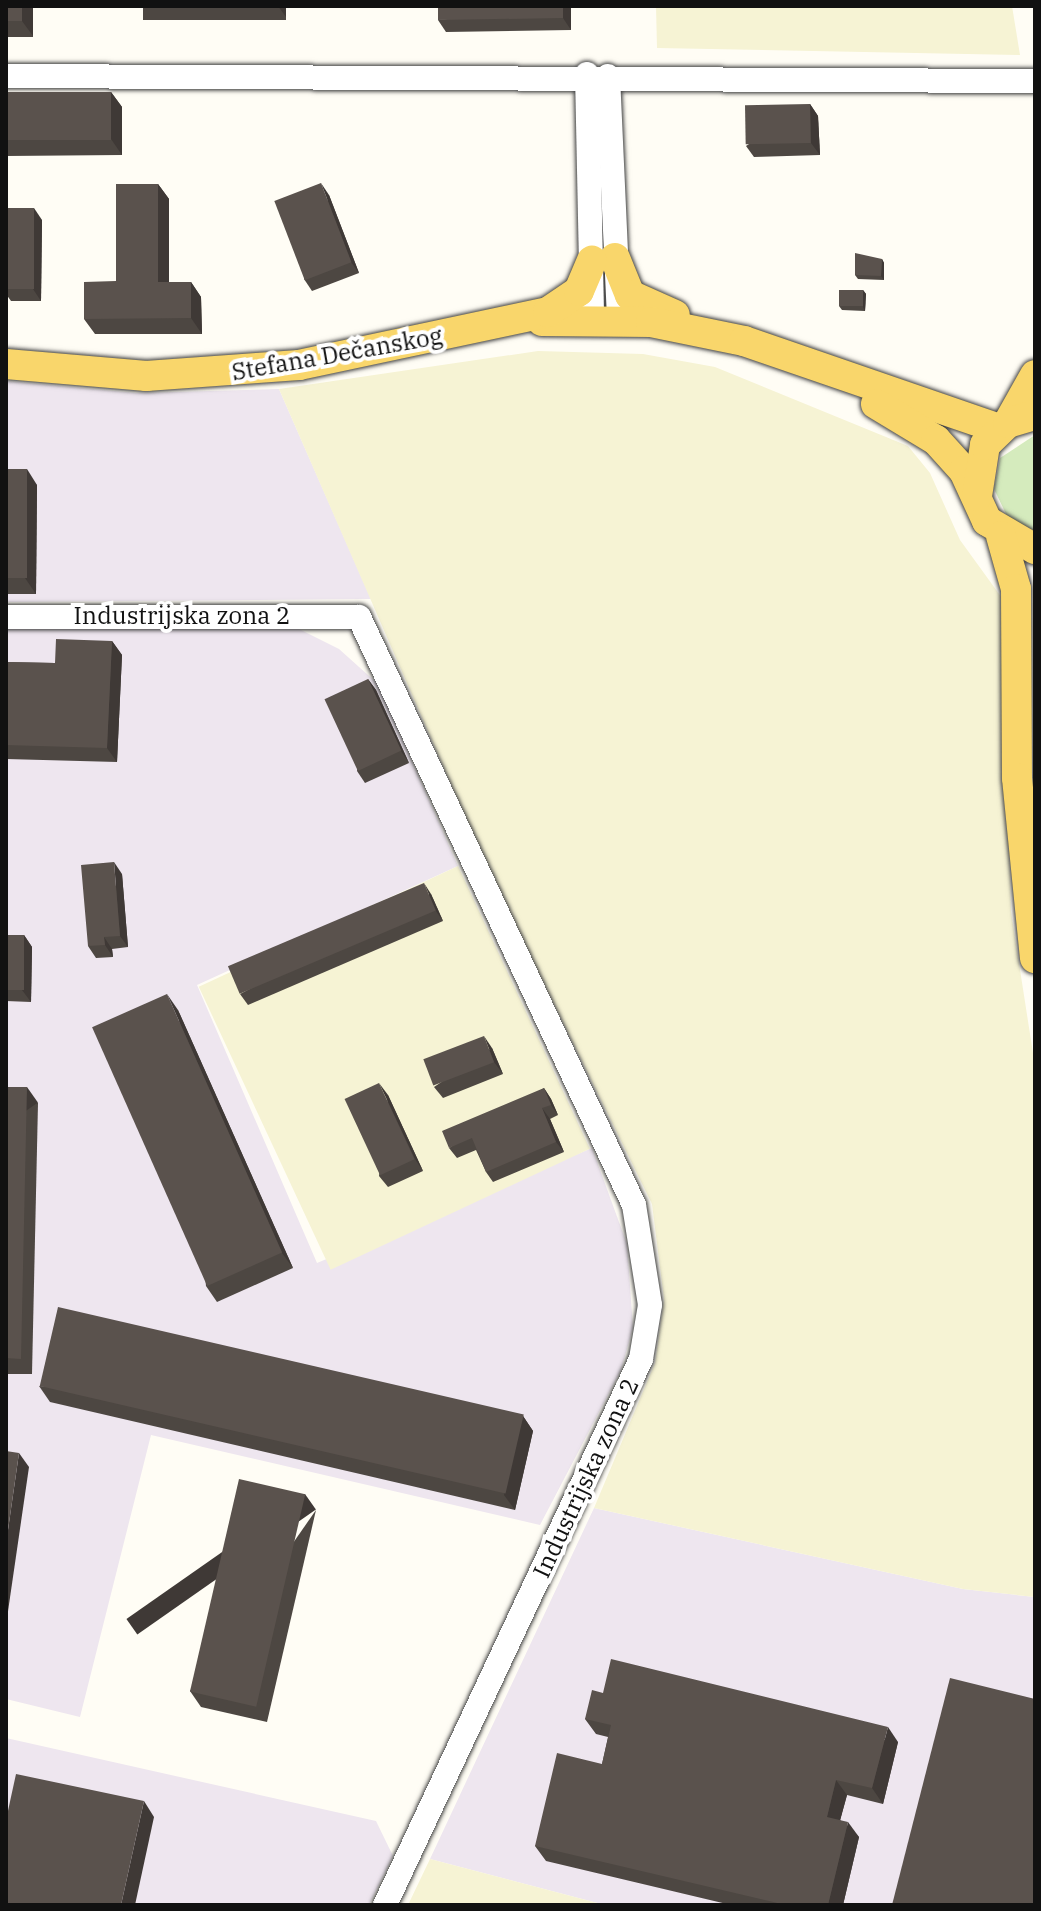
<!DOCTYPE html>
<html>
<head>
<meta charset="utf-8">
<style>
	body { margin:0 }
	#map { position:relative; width:1041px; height:1911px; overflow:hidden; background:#fffdf5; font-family:"IBM Plex Serif",serif }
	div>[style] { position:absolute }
	.industrial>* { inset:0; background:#eee6ef }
	.farmland>* { inset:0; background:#f6f3d4; transform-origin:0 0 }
	.green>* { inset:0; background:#d5ebbd }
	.roads { filter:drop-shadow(0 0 2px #444) drop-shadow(0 0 2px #444) }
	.minor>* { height:24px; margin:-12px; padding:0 12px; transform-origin:12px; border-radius:12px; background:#fff }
	.major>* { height:30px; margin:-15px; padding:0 15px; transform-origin:15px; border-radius:15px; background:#f9d66b }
	.wall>* { inset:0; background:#4d4742; transform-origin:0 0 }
	.shaded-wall>* { inset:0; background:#3f3936; transform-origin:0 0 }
	.building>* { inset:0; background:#5a524d; transform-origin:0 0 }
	span { translate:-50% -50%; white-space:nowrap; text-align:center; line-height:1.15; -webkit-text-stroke:8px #fff; paint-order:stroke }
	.street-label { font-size:24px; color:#111 }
	.frame { position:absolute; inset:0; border:8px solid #111; pointer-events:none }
</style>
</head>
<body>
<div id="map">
	<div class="industrial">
		<div style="clip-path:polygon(6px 381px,136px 393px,279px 389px,371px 599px,6px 602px)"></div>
		<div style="clip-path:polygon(291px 625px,339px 649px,378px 684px,458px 866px,197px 985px,317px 1263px,592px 1148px,627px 1244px,633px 1328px,621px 1370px,540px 1525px,151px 1435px,80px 1717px,6px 1699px,6px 629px)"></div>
		<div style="clip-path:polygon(594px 1508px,963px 1589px,1035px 1597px,1035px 1905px,605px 1905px,430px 1859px)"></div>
		<div style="clip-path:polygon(6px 1738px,376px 1821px,393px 1856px,369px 1905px,6px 1905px)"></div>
	</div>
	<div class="farmland">
		<div style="clip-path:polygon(656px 6px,1012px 6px,1020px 55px,657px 48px)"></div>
		<div style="clip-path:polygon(538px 351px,643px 354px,715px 367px,908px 446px,930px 473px,960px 540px,1002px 598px,1011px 912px,1035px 1066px,1035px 1597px,963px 1589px,594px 1508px,655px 1363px,664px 1299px,652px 1204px,490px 874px,279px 389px)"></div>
		<div style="left:458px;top:866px;width:312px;height:286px;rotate:65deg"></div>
		<div style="clip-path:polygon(430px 1859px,605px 1905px,408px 1905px)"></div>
	</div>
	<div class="green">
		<div style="clip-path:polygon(1035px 435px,1035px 531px,1008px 518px,994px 489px,1000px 458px)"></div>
	</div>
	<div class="roads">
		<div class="minor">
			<div style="left:587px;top:74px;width:244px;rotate:88.8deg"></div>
			<div style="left:6px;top:76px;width:1029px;rotate:0.28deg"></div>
			<div style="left:608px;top:76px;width:244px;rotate:87.4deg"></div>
			<div style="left:6px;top:617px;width:353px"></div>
			<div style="left:359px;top:617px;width:649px;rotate:64.94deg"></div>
			<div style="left:634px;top:1205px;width:101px;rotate:80.9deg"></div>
			<div style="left:650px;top:1305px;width:55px;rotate:99.5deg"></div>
			<div style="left:641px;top:1359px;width:603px;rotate:115.12deg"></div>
		</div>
		<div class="major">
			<div style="left:615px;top:258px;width:40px;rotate:68deg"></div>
			<div style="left:630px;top:295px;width:49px;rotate:24deg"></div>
			<div style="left:542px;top:321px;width:109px;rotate:0.5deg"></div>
			<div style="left:651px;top:322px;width:95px;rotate:11.5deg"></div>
			<div style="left:744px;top:341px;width:270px;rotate:19deg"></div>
			<div style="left:6px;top:364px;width:141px;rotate:4.9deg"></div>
			<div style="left:146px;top:376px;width:153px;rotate:-4.1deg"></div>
			<div style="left:299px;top:365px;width:255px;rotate:-12deg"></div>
			<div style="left:548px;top:312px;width:37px;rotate:-34deg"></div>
			<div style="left:579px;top:291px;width:33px;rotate:-67deg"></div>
			<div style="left:876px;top:404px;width:70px;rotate:31deg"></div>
			<div style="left:936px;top:440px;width:42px;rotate:47.9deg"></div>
			<div style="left:964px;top:471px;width:55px;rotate:65.3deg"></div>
			<div style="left:987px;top:521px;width:56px;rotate:30.3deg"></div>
			<div style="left:1008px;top:423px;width:55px;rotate:-60.6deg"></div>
			<div style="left:977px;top:496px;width:52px;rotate:-81.1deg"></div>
			<div style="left:985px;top:445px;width:32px;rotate:-44deg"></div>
			<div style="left:1008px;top:423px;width:28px;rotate:-17deg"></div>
			<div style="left:1001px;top:536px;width:55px;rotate:74.2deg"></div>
			<div style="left:1016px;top:589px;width:189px;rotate:89.7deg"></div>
			<div style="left:1017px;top:778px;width:181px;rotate:84.3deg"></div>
		</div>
	</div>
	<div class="wall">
		<div style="left:6px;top:6px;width:27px;height:31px"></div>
		<div style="left:143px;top:6px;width:143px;height:14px"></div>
		<div style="clip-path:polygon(571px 6px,571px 30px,446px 32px,438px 20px)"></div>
		<div style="clip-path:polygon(6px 92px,111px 92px,122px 107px,122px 155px,6px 156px)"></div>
		<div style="clip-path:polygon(810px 104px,818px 116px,820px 155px,754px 157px,746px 146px)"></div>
		<div style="clip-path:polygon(158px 184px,169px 199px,169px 282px,191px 282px,201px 297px,202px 334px,95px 334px,84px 319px,116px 281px)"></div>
		<div style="clip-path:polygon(329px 195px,359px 273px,312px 291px,304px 279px)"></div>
		<div style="clip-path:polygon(6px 208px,42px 220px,41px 301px,11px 301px,6px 294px)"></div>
		<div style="clip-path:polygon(882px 259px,884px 263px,884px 280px,858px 279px,855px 275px)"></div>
		<div style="clip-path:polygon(863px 290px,866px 294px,865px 311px,842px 310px,839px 306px)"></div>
		<div style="clip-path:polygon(6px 469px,37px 485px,36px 594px,6px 594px)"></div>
		<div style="clip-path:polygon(112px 641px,122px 655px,117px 762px,6px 759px,6px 662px,55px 663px)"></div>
		<div style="clip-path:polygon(368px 679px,376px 690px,409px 763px,365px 783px,357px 771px)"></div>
		<div style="clip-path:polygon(122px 874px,128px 947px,112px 949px,113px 957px,96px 958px,88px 946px)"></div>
		<div style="clip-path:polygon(431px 894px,443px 921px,248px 1005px,240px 994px)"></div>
		<div style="clip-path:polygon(6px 935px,24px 935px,32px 947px,31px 1002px,6px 1001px)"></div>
		<div style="clip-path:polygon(178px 1010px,293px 1268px,217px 1302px,206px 1286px)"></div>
		<div style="clip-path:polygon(492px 1048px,503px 1074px,443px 1098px,434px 1087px)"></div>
		<div style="clip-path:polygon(6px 1087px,38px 1103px,32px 1374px,6px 1374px)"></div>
		<div style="clip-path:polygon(544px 1088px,551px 1099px,558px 1115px,550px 1119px,564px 1152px,493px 1182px,486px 1172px,476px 1150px,457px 1158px,449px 1148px)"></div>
		<div style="clip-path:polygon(388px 1095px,423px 1171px,388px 1187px,379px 1176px)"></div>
		<div style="clip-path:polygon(39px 1386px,523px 1416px,533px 1431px,515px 1510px,50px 1402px)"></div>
		<div style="clip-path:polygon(316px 1510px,267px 1722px,201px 1707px,190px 1691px)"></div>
		<div style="clip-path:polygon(603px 1693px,898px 1742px,883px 1804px,847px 1795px,840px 1820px,859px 1837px,843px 1905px,731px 1905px,546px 1861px,535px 1846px,602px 1764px,608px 1737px,596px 1734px,585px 1719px)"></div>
	</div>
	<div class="shaded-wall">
		<div style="clip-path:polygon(22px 6px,33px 6px,33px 36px,22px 21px)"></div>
		<div style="clip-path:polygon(278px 6px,286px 6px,286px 17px)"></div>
		<div style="clip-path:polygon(563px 6px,571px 6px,571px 30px,563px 18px)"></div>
		<div style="clip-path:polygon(111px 92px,122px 107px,122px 155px,111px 139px)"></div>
		<div style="clip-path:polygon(810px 104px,818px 116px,820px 155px,811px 143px)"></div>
		<div style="clip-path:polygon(321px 183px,329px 195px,359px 273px,351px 262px)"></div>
		<div style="clip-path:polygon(158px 184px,169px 199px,169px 298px,158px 282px)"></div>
		<div style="clip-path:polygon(34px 208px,42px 220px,41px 301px,33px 289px)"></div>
		<div style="clip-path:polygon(882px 259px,884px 263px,884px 280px,881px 276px)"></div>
		<div style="clip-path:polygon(191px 282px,201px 297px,202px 334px,191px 318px)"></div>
		<div style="clip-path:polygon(863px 290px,866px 294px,865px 311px,863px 307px)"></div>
		<div style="clip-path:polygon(27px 469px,37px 485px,36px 594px,25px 578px)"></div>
		<div style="clip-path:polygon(112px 641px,122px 655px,117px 762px,107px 748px)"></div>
		<div style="clip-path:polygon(368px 679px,376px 690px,409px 763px,401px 751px)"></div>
		<div style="clip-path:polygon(114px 862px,122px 874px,128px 947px,120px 936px)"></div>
		<div style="clip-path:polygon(424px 883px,431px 894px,443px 921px,436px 911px)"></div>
		<div style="clip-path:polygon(24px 935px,32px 947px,31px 1002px,22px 990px)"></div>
		<div style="clip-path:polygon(104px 937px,112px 949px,113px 957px,105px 945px)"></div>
		<div style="clip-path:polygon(167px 994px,178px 1010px,293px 1268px,282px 1253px)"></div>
		<div style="clip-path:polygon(484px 1036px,492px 1048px,503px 1074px,494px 1062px)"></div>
		<div style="clip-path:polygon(379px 1083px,388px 1095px,423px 1171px,415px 1159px)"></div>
		<div style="left:27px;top:1087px;width:19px;height:272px;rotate:55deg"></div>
		<div style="clip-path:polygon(544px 1088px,551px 1099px,558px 1115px,551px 1105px)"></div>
		<div style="clip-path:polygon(542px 1108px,550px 1119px,564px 1152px,556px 1142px)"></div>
		<div style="clip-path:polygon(523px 1416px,533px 1431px,515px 1510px,504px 1495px)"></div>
		<div style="clip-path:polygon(19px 1453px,29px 1467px,6px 1625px,6px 1544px)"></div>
		<div style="left:305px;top:1494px;width:19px;height:218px;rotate:55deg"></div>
		<div style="clip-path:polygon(888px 1727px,898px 1742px,883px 1804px,872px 1788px)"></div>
		<div style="clip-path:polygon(836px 1780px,847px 1795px,837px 1832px,827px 1817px)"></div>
		<div style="clip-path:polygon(144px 1801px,154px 1817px,135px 1905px,121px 1905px)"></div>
		<div style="clip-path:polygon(848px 1822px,859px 1837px,843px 1905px,828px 1905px)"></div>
	</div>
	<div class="building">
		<div style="left:6px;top:6px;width:16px;height:15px"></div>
		<div style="clip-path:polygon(438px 6px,563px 6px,563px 18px,438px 20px)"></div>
		<div style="left:6px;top:92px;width:105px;height:48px"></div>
		<div style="left:810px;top:104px;width:39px;height:65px;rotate:89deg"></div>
		<div style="left:321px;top:183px;width:85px;height:50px;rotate:69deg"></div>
		<div style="clip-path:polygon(116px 184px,158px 184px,158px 282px,191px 282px,191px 318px,84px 319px,84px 282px,116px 281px)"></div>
		<div style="left:6px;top:208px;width:28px;height:81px"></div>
		<div style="clip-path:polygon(855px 253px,882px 259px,881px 276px,855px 275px)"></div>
		<div style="left:839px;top:290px;width:24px;height:16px"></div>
		<div style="left:6px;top:469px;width:21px;height:109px"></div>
		<div style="clip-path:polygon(56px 639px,112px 641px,107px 748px,6px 745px,6px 662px,55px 663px)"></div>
		<div style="left:368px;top:679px;width:79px;height:48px;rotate:65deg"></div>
		<div style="clip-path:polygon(114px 862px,120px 936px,104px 937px,105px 945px,88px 946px,81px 865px)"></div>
		<div style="left:424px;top:883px;width:30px;height:213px;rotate:67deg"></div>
		<div style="left:6px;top:935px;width:18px;height:55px"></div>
		<div style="left:167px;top:994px;width:283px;height:82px;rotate:66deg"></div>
		<div style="left:484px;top:1036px;width:28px;height:65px;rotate:69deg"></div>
		<div style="left:379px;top:1083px;width:84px;height:38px;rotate:65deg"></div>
		<div style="clip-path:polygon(6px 1087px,27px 1087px,21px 1359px,6px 1358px)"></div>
		<div style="clip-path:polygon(544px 1088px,551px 1105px,542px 1108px,556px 1142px,486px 1172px,472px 1138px,449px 1148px,442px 1131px)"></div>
		<div style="left:58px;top:1307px;width:478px;height:81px;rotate:13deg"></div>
		<div style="clip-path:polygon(6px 1451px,19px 1453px,6px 1544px)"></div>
		<div style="left:239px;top:1479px;width:68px;height:218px;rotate:13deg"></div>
		<div style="clip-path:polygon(611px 1659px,888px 1727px,872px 1788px,836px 1780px,827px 1817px,848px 1822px,828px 1905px,786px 1905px,535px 1846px,557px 1753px,602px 1764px,611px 1725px,585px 1719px,592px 1690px,603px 1693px)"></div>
		<div style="clip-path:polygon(950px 1678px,1035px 1699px,1035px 1905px,892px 1905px)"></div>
		<div style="clip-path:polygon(16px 1774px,144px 1801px,121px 1905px,6px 1905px,6px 1820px)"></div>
	</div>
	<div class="street-label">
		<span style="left:337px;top:354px;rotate:-10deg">Stefana Dečanskog</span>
		<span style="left:182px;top:616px">Industrijska zona 2</span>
		<span style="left:586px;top:1478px;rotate:-65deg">Industrijska zona 2</span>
	</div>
	<div class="frame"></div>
</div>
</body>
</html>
